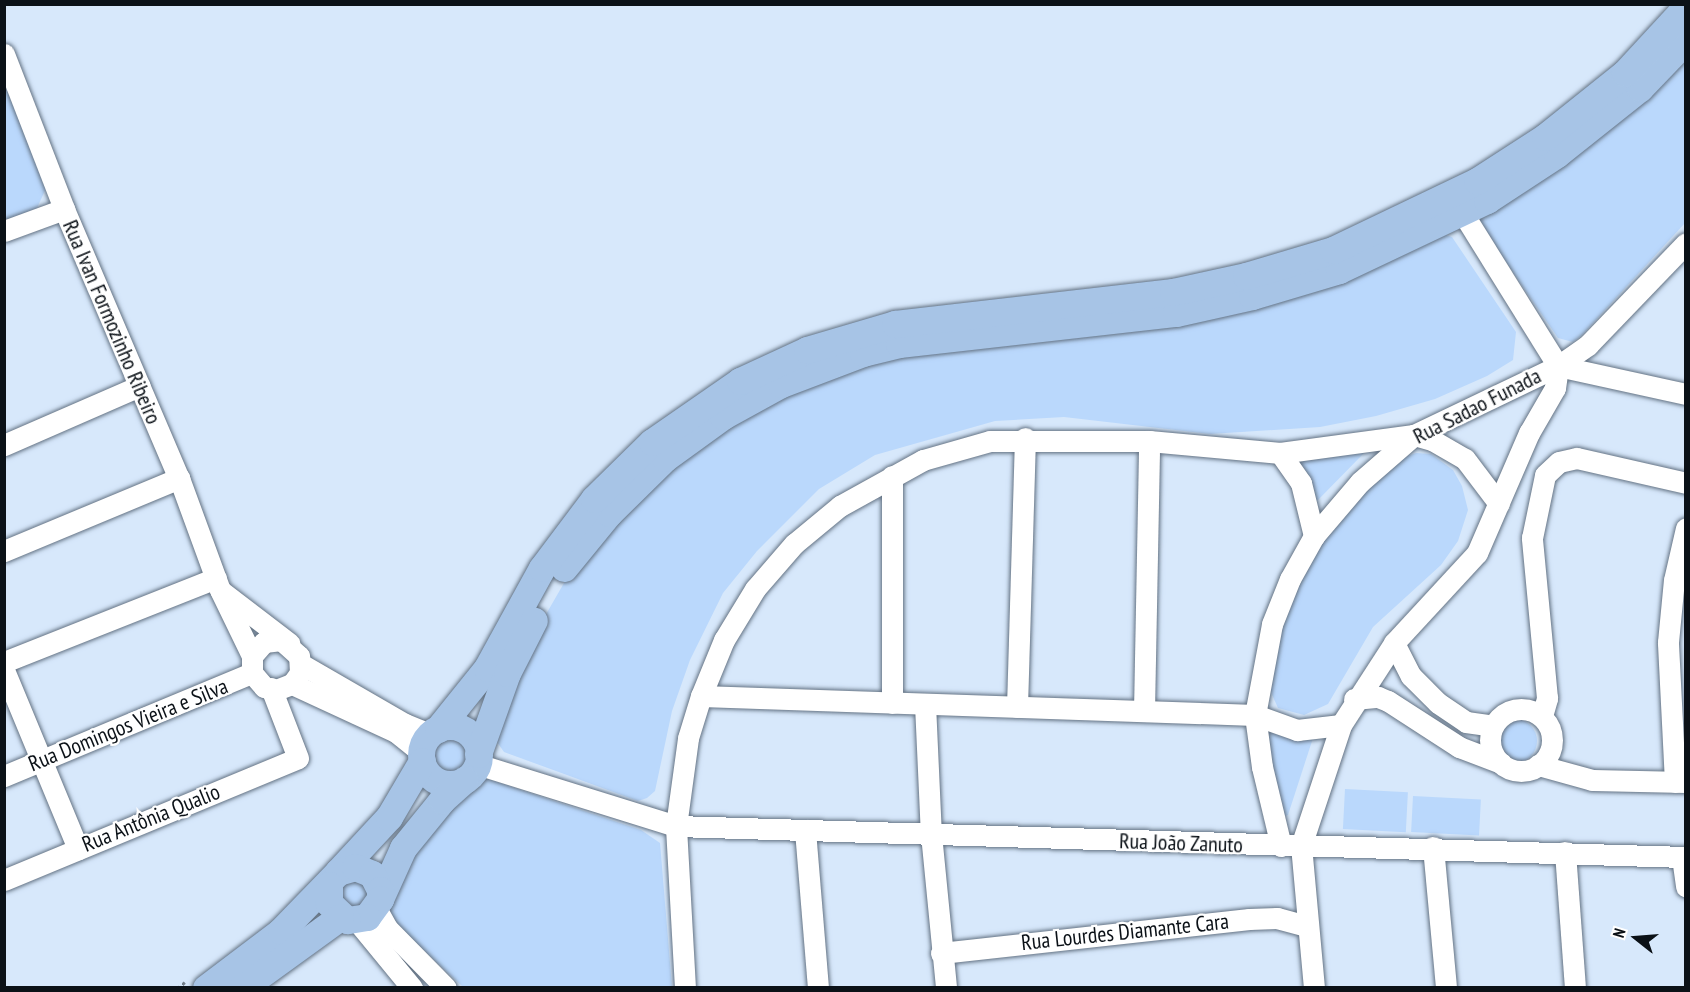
<!DOCTYPE html>
<html>
<head>
<meta charset="utf-8">
<style>
	body { margin:0 }
	#map { position:relative; width:1690px; height:992px; overflow:hidden; background:#d7e8fb; font-family:"PT Sans Narrow",sans-serif }
	div>[style] { position:absolute }
	.green>* { inset:0; background:#bad8fc; transform-origin:0 0 }
	.round { border-radius:50% }
	.path>* { height:3px; margin-top:-1.5px; transform-origin:0; background:repeating-linear-gradient(90deg,#717d89 0 3px,transparent 0 6px) }
	.roads { filter:drop-shadow(0 0 2px #637283) drop-shadow(0 0 2px #637283) }
	.minor>* { height:21px; margin:-10.5px; padding:0 10.5px; transform-origin:10.5px; border-radius:10.5px; background:#fff }
	.minor>.ring { margin:-10.5px; padding:0; box-sizing:content-box; background:none; border:21px solid #fff; border-radius:50% }
	.major>* { height:27px; margin:-13.5px; padding:0 13.5px; transform-origin:13.5px; border-radius:13.5px; background:#a7c4e6 }
	.major>.ring { margin:-13.5px; padding:0; box-sizing:content-box; background:none; border:27px solid #a7c4e6; border-radius:50% }
	span { translate:-50% -50%; white-space:nowrap; text-align:center; line-height:1.15; -webkit-text-stroke:4.5px #fff; paint-order:stroke }
	.street-label { font-size:22px; color:#0b1117 }
	.frame { position:absolute; inset:0; border:6px solid #0b1117; pointer-events:none }
	.north { position:absolute; left:1606px; top:908px; width:60px; height:60px; -webkit-text-stroke:4px #fff; paint-order:stroke; rotate:287deg; font-size:16px; font-weight:700; line-height:24px; text-align:center; color:#0b1117 }
	.north::after { content:''; display:block; margin:auto; width:21px; height:27px; background:#0b1117; clip-path:polygon(50% 0,100% 100%,50% 72%,0 100%) }
</style>
</head>
<body>
<div id="map">
	<div class="green">
		<div style="clip-path:polygon(1685px 48px,1685px 223px,1582px 335px,1573px 342px,1558px 338px,1475px 217px)"></div>
		<div style="clip-path:polygon(4px 74px,47px 186px,37px 208px,5px 221px)"></div>
		<div style="clip-path:polygon(1437px 232px,1452px 237px,1516px 332px,1513px 360px,1487px 376px,1435px 399px,1376px 416px,1320px 427px,1210px 434px,1064px 417px,995px 421px,875px 455px,819px 489px,757px 551px,723px 593px,690px 660px,672px 711px,655px 791px,647px 798px,638px 801px,504px 752px,497px 742px,498px 717px,526px 649px,564px 583px,611px 522px,669px 466px,733px 418px,877px 354px)"></div>
		<div style="clip-path:polygon(1365px 452px,1317px 501px,1294px 456px)"></div>
		<div style="clip-path:polygon(1416px 453px,1431px 454px,1453px 470px,1462px 486px,1468px 510px,1458px 541px,1441px 565px,1373px 627px,1328px 704px,1304px 715px,1278px 708px,1270px 690px,1279px 618px,1313px 544px,1393px 461px)"></div>
		<div class="round" style="left:1493px;top:719px;width:44px;height:44px"></div>
		<div style="clip-path:polygon(1262px 725px,1313px 738px,1288px 815px,1281px 817px)"></div>
		<div class="round" style="left:431px;top:736px;width:36px;height:36px"></div>
		<div style="clip-path:polygon(485px 778px,641px 830px,660px 843px,672px 987px,463px 987px,393px 921px,387px 899px,402px 858px,465px 786px)"></div>
		<div style="left:1345px;top:789px;width:63px;height:40px;rotate:3deg"></div>
		<div style="left:1413px;top:796px;width:68px;height:36px;rotate:3deg"></div>
		<div style="clip-path:polygon(359px 878px,369px 893px,359px 907px,342px 904px,342px 882px)"></div>
	</div>
	<div class="path">
		<div style="left:178px;top:988px;width:9px;rotate:-41deg"></div>
	</div>
	<div class="roads">
		<div class="minor">
			<div style="left:4px;top:54px;width:166px;rotate:68.8deg"></div>
			<div style="left:64px;top:209px;width:293px;rotate:66.9deg"></div>
			<div style="left:179px;top:478px;width:119px;rotate:69.9deg"></div>
			<div style="left:220px;top:590px;width:73px;rotate:64.1deg"></div>
			<div style="left:252px;top:656px;width:17px;rotate:90deg"></div>
			<div style="left:252px;top:673px;width:18px;rotate:49deg"></div>
			<div style="left:264px;top:687px;width:12px;rotate:14deg"></div>
			<div style="left:276px;top:690px;width:17px;rotate:-21deg"></div>
			<div style="left:292px;top:684px;width:14px;rotate:-54deg"></div>
			<div style="left:300px;top:673px;width:17px;rotate:-93deg"></div>
			<div style="left:299px;top:656px;width:24px;rotate:-138deg"></div>
			<div style="left:281px;top:640px;width:17px;rotate:173deg"></div>
			<div style="left:264px;top:642px;width:18px;rotate:131deg"></div>
			<div style="left:1454px;top:199px;width:197px;rotate:58.1deg"></div>
			<div style="left:4px;top:231px;width:64px;rotate:-20.1deg"></div>
			<div style="left:1558px;top:366px;width:131px;rotate:12.3deg"></div>
			<div style="left:4px;top:445px;width:148px;rotate:-23.5deg"></div>
			<div style="left:1280px;top:453px;width:37px;rotate:55deg"></div>
			<div style="left:1301px;top:483px;width:55px;rotate:76.2deg"></div>
			<div style="left:4px;top:551px;width:190px;rotate:-22.6deg"></div>
			<div style="left:221px;top:591px;width:86px;rotate:37.4deg"></div>
			<div style="left:1394px;top:643px;width:37px;rotate:63deg"></div>
			<div style="left:1411px;top:676px;width:38px;rotate:45deg"></div>
			<div style="left:1438px;top:703px;width:34px;rotate:34deg"></div>
			<div style="left:1466px;top:722px;width:27px;rotate:8deg"></div>
			<div style="left:4px;top:662px;width:228px;rotate:-21.6deg"></div>
			<div style="left:301px;top:664px;width:120px;rotate:30deg"></div>
			<div style="left:405px;top:724px;width:27px;rotate:22deg"></div>
			<div style="left:4px;top:670px;width:194px;rotate:67.5deg"></div>
			<div style="left:292px;top:684px;width:115px;rotate:24.8deg"></div>
			<div style="left:396px;top:732px;width:32px;rotate:39deg"></div>
			<div style="left:701px;top:696px;width:554px;rotate:1.96deg"></div>
			<div style="left:1255px;top:715px;width:45px;rotate:19.7deg"></div>
			<div style="left:1297px;top:730px;width:44px;rotate:-6.5deg"></div>
			<div style="left:1354px;top:699px;width:24px;rotate:-5deg"></div>
			<div style="left:1378px;top:697px;width:11px;rotate:22deg"></div>
			<div style="left:1388px;top:701px;width:85px;rotate:32.9deg"></div>
			<div style="left:1459px;top:747px;width:45px;rotate:20.9deg"></div>
			<div style="left:892px;top:703px;width:227px;rotate:-90deg"></div>
			<div style="left:925px;top:704px;width:130px;rotate:87.4deg"></div>
			<div style="left:931px;top:834px;width:155px;rotate:84.4deg"></div>
			<div style="left:1017px;top:707px;width:269px;rotate:-88.3deg"></div>
			<div class="ring" style="left:1490px;top:709px;width:41px;height:41px"></div>
			<div style="left:1144px;top:711px;width:270px;rotate:-88.9deg"></div>
			<div style="left:1542px;top:716px;width:19px;rotate:-74deg"></div>
			<div style="left:1547px;top:698px;width:161px;rotate:-95.4deg"></div>
			<div style="left:1532px;top:538px;width:64px;rotate:-78.3deg"></div>
			<div style="left:1545px;top:475px;width:19px;rotate:-43deg"></div>
			<div style="left:1559px;top:462px;width:18px;rotate:-13deg"></div>
			<div style="left:1577px;top:458px;width:112px;rotate:12.9deg"></div>
			<div style="left:477px;top:764px;width:208px;rotate:17.3deg"></div>
			<div style="left:676px;top:826px;width:1010px;rotate:1.76deg"></div>
			<div style="left:1538px;top:765px;width:56px;rotate:15.5deg"></div>
			<div style="left:1592px;top:780px;width:94px;rotate:1.2deg"></div>
			<div style="left:4px;top:776px;width:269px;rotate:-22.6deg"></div>
			<div style="left:1675px;top:782px;width:140px;rotate:-92.9deg"></div>
			<div style="left:1668px;top:642px;width:62px;rotate:-84.5deg"></div>
			<div style="left:1674px;top:580px;width:53px;rotate:-77deg"></div>
			<div style="left:805px;top:830px;width:159px;rotate:85.3deg"></div>
			<div style="left:1281px;top:846px;width:81px;rotate:-103.5deg"></div>
			<div style="left:1262px;top:767px;width:52px;rotate:-97.7deg"></div>
			<div style="left:1255px;top:715px;width:93px;rotate:-79.4deg"></div>
			<div style="left:1272px;top:624px;width:48px;rotate:-68.2deg"></div>
			<div style="left:1290px;top:579px;width:49px;rotate:-60.8deg"></div>
			<div style="left:1314px;top:536px;width:71px;rotate:-49.6deg"></div>
			<div style="left:1360px;top:482px;width:72px;rotate:-41deg"></div>
			<div style="left:1414px;top:435px;width:160px;rotate:-25.6deg"></div>
			<div style="left:1558px;top:366px;width:37px;rotate:-35deg"></div>
			<div style="left:1588px;top:345px;width:141px;rotate:-46.1deg"></div>
			<div style="left:1433px;top:847px;width:142px;rotate:84.7deg"></div>
			<div style="left:1565px;top:852px;width:136px;rotate:85.8deg"></div>
			<div style="left:1682px;top:857px;width:30px;rotate:82deg"></div>
			<div style="left:4px;top:880px;width:318px;rotate:-22.5deg"></div>
			<div style="left:298px;top:758px;width:75px;rotate:-111.1deg"></div>
			<div style="left:376px;top:908px;width:23px;rotate:61deg"></div>
			<div style="left:387px;top:928px;width:84px;rotate:45.5deg"></div>
			<div style="left:357px;top:921px;width:87px;rotate:50.6deg"></div>
			<div style="left:941px;top:953px;width:310px;rotate:-6.3deg"></div>
			<div style="left:1249px;top:919px;width:28px;rotate:-2deg"></div>
			<div style="left:1277px;top:918px;width:31px;rotate:15deg"></div>
			<div style="left:685px;top:988px;width:162px;rotate:-93.2deg"></div>
			<div style="left:676px;top:826px;width:89px;rotate:-82.2deg"></div>
			<div style="left:688px;top:738px;width:44px;rotate:-72.8deg"></div>
			<div style="left:701px;top:696px;width:61px;rotate:-67.7deg"></div>
			<div style="left:724px;top:640px;width:60px;rotate:-58.7deg"></div>
			<div style="left:755px;top:589px;width:60px;rotate:-49.1deg"></div>
			<div style="left:794px;top:544px;width:60px;rotate:-39.6deg"></div>
			<div style="left:840px;top:506px;width:95px;rotate:-29deg"></div>
			<div style="left:923px;top:460px;width:70px;rotate:-15.8deg"></div>
			<div style="left:990px;top:441px;width:159px"></div>
			<div style="left:1149px;top:441px;width:132px;rotate:5.2deg"></div>
			<div style="left:1280px;top:453px;width:135px;rotate:-7.7deg"></div>
			<div style="left:1414px;top:435px;width:19px;rotate:16deg"></div>
			<div style="left:1432px;top:440px;width:38px;rotate:30deg"></div>
			<div style="left:1465px;top:459px;width:56px;rotate:52.9deg"></div>
			<div style="left:1314px;top:988px;width:143px;rotate:-95.2deg"></div>
			<div style="left:1301px;top:846px;width:127px;rotate:-71.7deg"></div>
			<div style="left:1341px;top:725px;width:98px;rotate:-57.1deg"></div>
			<div style="left:1394px;top:643px;width:122px;rotate:-47.3deg"></div>
			<div style="left:1477px;top:553px;width:131px;rotate:-66.6deg"></div>
			<div style="left:1529px;top:433px;width:52px;rotate:-60deg"></div>
			<div style="left:1555px;top:388px;width:22px;rotate:-82deg"></div>
		</div>
		<div class="major">
			<div style="left:564px;top:568px;width:71px;rotate:-50.7deg"></div>
			<div style="left:609px;top:513px;width:78px;rotate:-44.5deg"></div>
			<div style="left:665px;top:458px;width:72px;rotate:-35.9deg"></div>
			<div style="left:723px;top:416px;width:66px;rotate:-28.9deg"></div>
			<div style="left:781px;top:384px;width:88px;rotate:-20.7deg"></div>
			<div style="left:863px;top:353px;width:37px;rotate:-14deg"></div>
			<div style="left:899px;top:344px;width:279px;rotate:-6.4deg"></div>
			<div style="left:1176px;top:313px;width:78px;rotate:-12.6deg"></div>
			<div style="left:1252px;top:296px;width:91px;rotate:-16.6deg"></div>
			<div style="left:1339px;top:270px;width:164px;rotate:-25.3deg"></div>
			<div style="left:1487px;top:200px;width:84px;rotate:-33.3deg"></div>
			<div style="left:1557px;top:154px;width:106px;rotate:-38.5deg"></div>
			<div style="left:1640px;top:88px;width:66px;rotate:-46.2deg"></div>
			<div class="ring" style="left:421px;top:726px;width:31px;height:31px"></div>
			<div style="left:438px;top:729px;width:78px;rotate:-51.2deg"></div>
			<div style="left:487px;top:668px;width:114px;rotate:-61.2deg"></div>
			<div style="left:542px;top:568px;width:86px;rotate:-53deg"></div>
			<div style="left:594px;top:499px;width:81px;rotate:-44.5deg"></div>
			<div style="left:652px;top:442px;width:107px;rotate:-34.7deg"></div>
			<div style="left:740px;top:381px;width:74px;rotate:-24.8deg"></div>
			<div style="left:807px;top:350px;width:92px;rotate:-16.5deg"></div>
			<div style="left:895px;top:324px;width:280px;rotate:-6.6deg"></div>
			<div style="left:1173px;top:292px;width:75px;rotate:-12.4deg"></div>
			<div style="left:1246px;top:276px;width:91px;rotate:-16.6deg"></div>
			<div style="left:1333px;top:250px;width:160px;rotate:-25.6deg"></div>
			<div style="left:1477px;top:181px;width:81px;rotate:-32.9deg"></div>
			<div style="left:1545px;top:137px;width:102px;rotate:-38.7deg"></div>
			<div style="left:1625px;top:73px;width:90px;rotate:-47.3deg"></div>
			<div style="left:478px;top:754px;width:86px;rotate:-70.3deg"></div>
			<div style="left:507px;top:673px;width:59px;rotate:-63deg"></div>
			<div style="left:338px;top:872px;width:75px;rotate:-47.2deg"></div>
			<div style="left:389px;top:817px;width:65px;rotate:-59.5deg"></div>
			<div style="left:380px;top:899px;width:56px;rotate:-65.7deg"></div>
			<div style="left:403px;top:848px;width:62px;rotate:-50.9deg"></div>
			<div style="left:442px;top:800px;width:30px;rotate:-42deg"></div>
			<div style="left:206px;top:988px;width:94px;rotate:-37.2deg"></div>
			<div style="left:281px;top:931px;width:82px;rotate:-46deg"></div>
			<div style="left:338px;top:872px;width:18px;rotate:-16deg"></div>
			<div style="left:355px;top:867px;width:18px;rotate:22deg"></div>
			<div style="left:372px;top:874px;width:18px;rotate:63deg"></div>
			<div style="left:380px;top:890px;width:9px;rotate:90deg"></div>
			<div style="left:380px;top:899px;width:22px;rotate:126deg"></div>
			<div style="left:367px;top:917px;width:20px;rotate:171deg"></div>
			<div style="left:347px;top:920px;width:25px;rotate:-137deg"></div>
			<div style="left:329px;top:903px;width:18px;rotate:-90deg"></div>
			<div style="left:242px;top:988px;width:121px;rotate:-35.9deg"></div>
		</div>
	</div>
	<div class="street-label">
		<span style="left:112px;top:322px;rotate:67deg">Rua Ivan Formozinho Ribeiro</span>
		<span style="left:1477px;top:406px;rotate:-27deg">Rua Sadao Funada</span>
		<span style="left:128px;top:725px;rotate:-22deg">Rua Domingos Vieira e Silva</span>
		<span style="left:151px;top:818px;rotate:-22deg">Rua Antônia Qualio</span>
		<span style="left:1181px;top:843px;rotate:2deg">Rua João Zanuto</span>
		<span style="left:1125px;top:932px;rotate:-6deg">Rua Lourdes Diamante Cara</span>
	</div>
	<div class="frame"></div>
	<div class="north">N</div>
</div>
</body>
</html>
